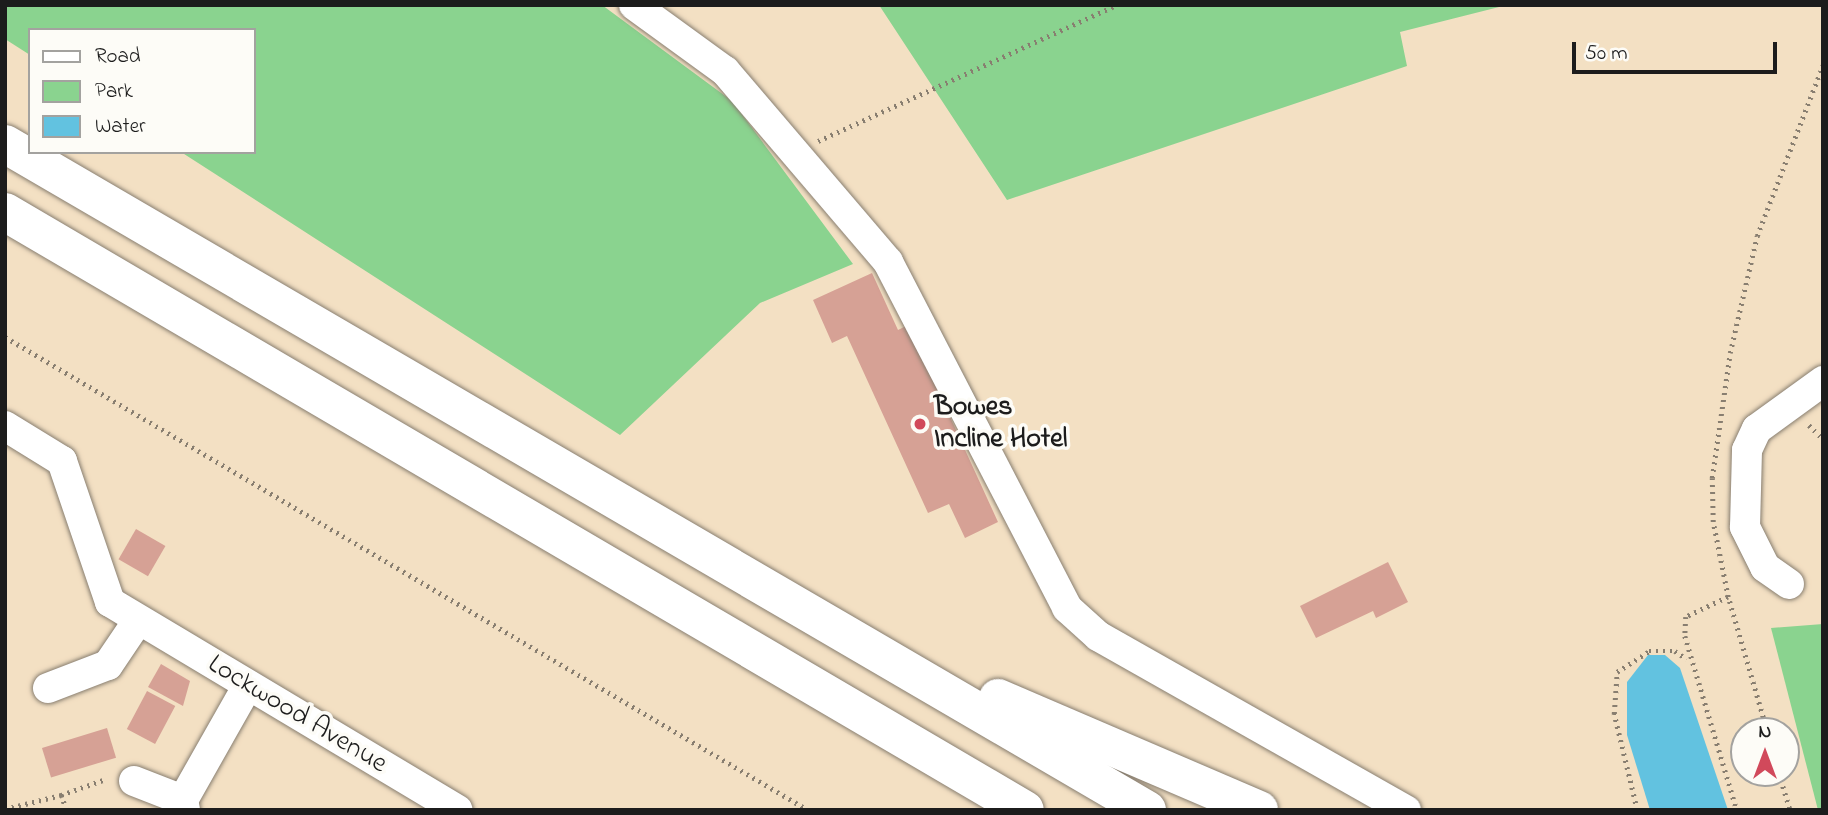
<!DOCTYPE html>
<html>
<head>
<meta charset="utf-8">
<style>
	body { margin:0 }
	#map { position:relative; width:1828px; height:815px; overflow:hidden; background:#f3e0c3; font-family:"Indie Flower",sans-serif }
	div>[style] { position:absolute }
	.green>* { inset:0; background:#8ad38f }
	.water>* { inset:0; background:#62c2e0 }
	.building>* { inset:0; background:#d6a195; transform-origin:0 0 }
	.path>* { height:4.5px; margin-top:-2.25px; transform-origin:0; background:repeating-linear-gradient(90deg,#887e70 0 2px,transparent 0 7px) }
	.roads { filter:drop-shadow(0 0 2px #887e70) drop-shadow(0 0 2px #887e70) }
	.minor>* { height:30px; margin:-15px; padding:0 15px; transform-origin:15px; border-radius:15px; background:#fff }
	.highway>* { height:38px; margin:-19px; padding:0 19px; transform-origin:19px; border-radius:19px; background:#fff }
	.dots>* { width:19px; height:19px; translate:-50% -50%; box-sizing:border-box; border:4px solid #fdfcf7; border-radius:50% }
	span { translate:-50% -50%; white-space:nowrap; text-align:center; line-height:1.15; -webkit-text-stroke:7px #fdfcf7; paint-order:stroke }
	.poi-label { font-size:28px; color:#1c1c1c; font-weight:700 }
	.left { translate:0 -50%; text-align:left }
	.street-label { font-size:28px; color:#1c1c1c }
	.frame { position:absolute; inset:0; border:7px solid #1c1c1c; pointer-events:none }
	.legend { position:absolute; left:28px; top:28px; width:228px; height:126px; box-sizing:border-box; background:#fdfcf7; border:2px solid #a3a29f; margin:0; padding:9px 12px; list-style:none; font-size:21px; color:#1c1c1c }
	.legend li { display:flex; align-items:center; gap:14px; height:35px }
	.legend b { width:35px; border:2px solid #a3a29f }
	.north { position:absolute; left:1730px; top:717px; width:70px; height:70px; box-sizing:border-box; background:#fdfcf7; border:2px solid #a3a29f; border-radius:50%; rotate:0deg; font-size:19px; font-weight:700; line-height:28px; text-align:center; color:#1c1c1c }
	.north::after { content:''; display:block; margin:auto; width:24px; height:32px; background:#d1495b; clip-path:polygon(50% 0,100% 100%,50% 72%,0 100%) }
	.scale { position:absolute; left:1572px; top:42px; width:205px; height:32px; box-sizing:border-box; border:4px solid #1c1c1c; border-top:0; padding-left:9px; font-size:21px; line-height:24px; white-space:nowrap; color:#1c1c1c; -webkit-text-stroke:5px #fdfcf7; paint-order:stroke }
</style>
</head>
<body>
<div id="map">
	<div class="green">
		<div style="clip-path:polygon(5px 5px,602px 5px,732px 101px,853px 264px,760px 303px,620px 435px,181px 152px,254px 152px,254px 30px,30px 30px,30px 55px,5px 39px)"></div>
		<div style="clip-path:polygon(879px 5px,1507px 5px,1400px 32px,1407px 66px,1007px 200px)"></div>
		<div style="clip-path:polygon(1823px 624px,1823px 810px,1818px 810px,1771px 628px)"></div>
	</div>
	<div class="water">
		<div style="clip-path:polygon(1648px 655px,1665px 655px,1680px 668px,1728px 810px,1650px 810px,1627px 735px,1627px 682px)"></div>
	</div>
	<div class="building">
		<div style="clip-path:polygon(872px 273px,898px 330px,908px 325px,998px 522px,965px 538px,949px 504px,928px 513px,847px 336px,832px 343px,813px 300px)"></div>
		<div style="left:136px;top:529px;width:34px;height:35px;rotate:30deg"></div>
		<div style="clip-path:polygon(1388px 562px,1408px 602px,1376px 618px,1373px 611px,1316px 638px,1300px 606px)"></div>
		<div style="clip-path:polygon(161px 664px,190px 681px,183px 706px,148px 687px)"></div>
		<div style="left:147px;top:691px;width:32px;height:43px;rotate:28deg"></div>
		<div style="left:107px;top:728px;width:31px;height:68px;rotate:73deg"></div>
	</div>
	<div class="path">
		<div style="left:818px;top:141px;width:328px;rotate:-24.5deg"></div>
		<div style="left:5px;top:337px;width:932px;rotate:30.5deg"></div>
		<div style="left:1809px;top:425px;width:20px;rotate:45deg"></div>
		<div style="left:1728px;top:597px;width:47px;rotate:154.5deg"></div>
		<div style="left:1686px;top:617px;width:19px;rotate:93deg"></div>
		<div style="left:1685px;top:636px;width:182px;rotate:73.4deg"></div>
		<div style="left:1767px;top:731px;width:140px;rotate:-106.2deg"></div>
		<div style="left:1728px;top:597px;width:76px;rotate:-101.3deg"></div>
		<div style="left:1713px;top:522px;width:44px;rotate:-91.3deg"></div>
		<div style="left:1712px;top:478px;width:126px;rotate:-81.8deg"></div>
		<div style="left:1730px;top:353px;width:120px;rotate:-77deg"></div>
		<div style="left:1757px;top:236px;width:183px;rotate:-68.9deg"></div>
		<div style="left:1779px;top:773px;width:39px;rotate:73deg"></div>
		<div style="left:5px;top:809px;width:58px;rotate:-14deg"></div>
		<div style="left:66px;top:810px;width:16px;rotate:-108deg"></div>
		<div style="left:61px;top:795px;width:48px;rotate:-19.6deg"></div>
		<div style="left:1637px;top:810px;width:99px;rotate:-103.5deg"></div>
		<div style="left:1614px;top:714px;width:42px;rotate:-85.9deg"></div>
		<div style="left:1617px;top:672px;width:38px;rotate:-33deg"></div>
		<div style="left:1649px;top:651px;width:26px"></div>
		<div style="left:1675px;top:651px;width:14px;rotate:34deg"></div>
	</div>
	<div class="roads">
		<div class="minor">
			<div style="left:634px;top:5px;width:112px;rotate:36deg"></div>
			<div style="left:725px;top:71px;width:251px;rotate:49.5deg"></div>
			<div style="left:888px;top:262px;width:390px;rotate:62.6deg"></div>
			<div style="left:1067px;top:608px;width:42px;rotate:42.1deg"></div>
			<div style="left:1098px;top:636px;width:354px;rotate:29.5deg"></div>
			<div style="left:5px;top:426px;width:67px;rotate:31.6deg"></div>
			<div style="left:62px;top:461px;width:149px;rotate:71.2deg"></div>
			<div style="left:110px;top:602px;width:405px;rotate:30.9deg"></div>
			<div style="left:1789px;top:584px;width:29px;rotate:-145deg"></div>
			<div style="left:1765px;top:567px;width:45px;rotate:-116.6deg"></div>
			<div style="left:1745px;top:527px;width:77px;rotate:-88.5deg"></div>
			<div style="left:1747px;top:450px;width:23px;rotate:-65deg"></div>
			<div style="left:1757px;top:429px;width:82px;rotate:-36deg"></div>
			<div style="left:48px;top:688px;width:64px;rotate:-21deg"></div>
			<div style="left:108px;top:665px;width:52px;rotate:-56deg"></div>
			<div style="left:134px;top:781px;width:53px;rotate:21.2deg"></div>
			<div style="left:185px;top:810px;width:10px;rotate:-101deg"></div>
			<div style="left:183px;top:800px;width:132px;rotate:-60.5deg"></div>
		</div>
		<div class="highway">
			<div style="left:5px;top:144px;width:1322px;rotate:30.25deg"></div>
			<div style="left:5px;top:212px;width:1182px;rotate:30.38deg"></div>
			<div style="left:998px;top:698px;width:284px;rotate:23.2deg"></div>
		</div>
	</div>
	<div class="dots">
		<div style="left:920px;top:424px;background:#d1495b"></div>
	</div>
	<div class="poi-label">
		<span class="left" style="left:934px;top:424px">Bowes<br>Incline Hotel</span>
	</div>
	<div class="street-label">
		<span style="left:297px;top:715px;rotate:31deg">Lockwood Avenue</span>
	</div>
	<div class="frame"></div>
	<ul class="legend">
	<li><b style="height:9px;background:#fff"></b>Road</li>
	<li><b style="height:19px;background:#8ad38f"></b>Park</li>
	<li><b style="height:19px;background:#62c2e0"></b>Water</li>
	</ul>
	<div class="north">N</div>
	<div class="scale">50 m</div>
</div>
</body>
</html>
